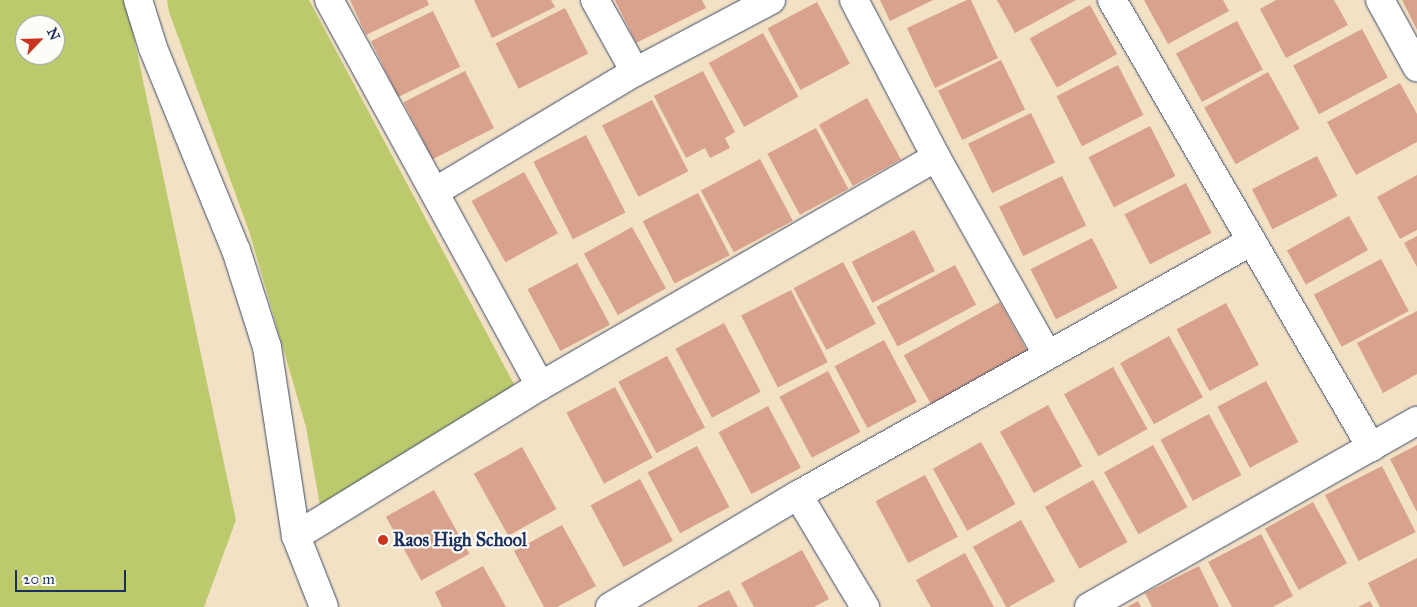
<!DOCTYPE html>
<html>
<head>
<meta charset="utf-8">
<style>
	body { margin:0 }
	#map { position:relative; width:1417px; height:607px; overflow:hidden; background:#f2e1c4; font-family:"IM FELL Great Primer",serif }
	div>[style] { position:absolute }
	.green>* { inset:0; background:#bcca6d }
	.building>* { inset:0; background:#d9a28c; transform-origin:0 0 }
	.roads { filter:drop-shadow(0 0 1px #3b4a6d) drop-shadow(0 0 1px #3b4a6d) }
	.minor>* { height:28px; margin:-14px; padding:0 14px; transform-origin:14px; border-radius:14px; background:#fff }
	.dots>* { width:14px; height:14px; translate:-50% -50%; box-sizing:border-box; border:2px solid #fdfcf7; border-radius:50% }
	span { translate:-50% -50%; white-space:nowrap; text-align:center; line-height:1.15; -webkit-text-stroke:4.5px #fdfcf7; paint-order:stroke }
	.poi-label { font-size:18px; color:#1b2f5e; font-weight:700 }
	.left { translate:0 -50%; text-align:left }
	.north { position:absolute; left:15px; top:15px; width:50px; height:50px; box-sizing:border-box; background:#fdfcf7; border:1px solid #a3aaba; border-radius:50%; rotate:66deg; font-size:14px; font-weight:700; line-height:20px; text-align:center; color:#1b2f5e }
	.north::after { content:''; display:block; margin:auto; width:18px; height:22px; background:#c8321e; clip-path:polygon(50% 0,100% 100%,50% 72%,0 100%) }
	.scale { position:absolute; left:15px; top:570px; width:111px; height:22px; box-sizing:border-box; border:2px solid #1b2f5e; border-top:0; padding-left:6px; font-size:15px; line-height:18px; white-space:nowrap; color:#1b2f5e; -webkit-text-stroke:4px #fdfcf7; paint-order:stroke }
</style>
</head>
<body>
<div id="map">
	<div class="green">
		<div style="clip-path:polygon(evenodd,0 0,126px 0,236px 520px,204px 607px,0 607px,0 0,25px 25px,55px 25px,55px 55px,25px 55px,25px 25px)"></div>
		<div style="clip-path:polygon(167px 0,309px 0,515px 386px,320px 505px,306px 427px,249px 231px,169px 12px)"></div>
	</div>
	<div class="building">
		<div style="clip-path:polygon(350px 0,427px 0,429px 5px,366px 35px)"></div>
		<div style="clip-path:polygon(474px 0,551px 0,555px 7px,492px 38px)"></div>
		<div style="clip-path:polygon(615px 0,702px 0,706px 8px,636px 43px)"></div>
		<div style="clip-path:polygon(880px 0,933px 0,890px 21px)"></div>
		<div style="clip-path:polygon(967px 0,971px 0,998px 58px,935px 88px,907px 28px)"></div>
		<div style="clip-path:polygon(997px 0,1076px 0,1015px 33px)"></div>
		<div style="clip-path:polygon(1144px 0,1223px 0,1229px 11px,1168px 44px)"></div>
		<div style="clip-path:polygon(1276px 0,1334px 0,1348px 25px,1286px 58px,1260px 9px)"></div>
		<div style="clip-path:polygon(1402px 0,1417px 0,1417px 30px)"></div>
		<div style="left:817px;top:2px;width:70px;height:56px;rotate:62deg"></div>
		<div style="left:1090px;top:5px;width:56px;height:69px;rotate:61deg"></div>
		<div style="left:565px;top:8px;width:51px;height:78px;rotate:63deg"></div>
		<div style="left:433px;top:11px;width:62px;height:69px;rotate:64deg"></div>
		<div style="left:1237px;top:21px;width:55px;height:69px;rotate:62deg"></div>
		<div style="left:1362px;top:29px;width:55px;height:78px;rotate:62deg"></div>
		<div style="left:763px;top:33px;width:73px;height:62px;rotate:61deg"></div>
		<div style="left:1001px;top:60px;width:55px;height:70px;rotate:64deg"></div>
		<div style="left:1118px;top:65px;width:56px;height:69px;rotate:63deg"></div>
		<div style="left:465px;top:71px;width:64px;height:69px;rotate:63deg"></div>
		<div style="clip-path:polygon(703px 71px,735px 132px,725px 138px,730px 148px,710px 158px,705px 148px,686px 158px,654px 96px)"></div>
		<div style="left:1268px;top:72px;width:65px;height:73px;rotate:61deg"></div>
		<div style="clip-path:polygon(1400px 83px,1417px 114px,1417px 142px,1356px 175px,1327px 122px)"></div>
		<div style="left:867px;top:98px;width:70px;height:55px;rotate:61deg"></div>
		<div style="left:652px;top:100px;width:80px;height:56px;rotate:63deg"></div>
		<div style="left:1031px;top:113px;width:55px;height:70px;rotate:64deg"></div>
		<div style="left:1150px;top:126px;width:56px;height:69px;rotate:63deg"></div>
		<div style="left:816px;top:128px;width:69px;height:55px;rotate:62deg"></div>
		<div style="left:586px;top:135px;width:87px;height:59px;rotate:63deg"></div>
		<div style="left:1317px;top:156px;width:45px;height:73px;rotate:63deg"></div>
		<div style="left:760px;top:159px;width:70px;height:67px;rotate:62deg"></div>
		<div style="left:524px;top:172px;width:70px;height:60px;rotate:61deg"></div>
		<div style="clip-path:polygon(1417px 175px,1417px 230px,1400px 239px,1377px 197px)"></div>
		<div style="left:1062px;top:176px;width:55px;height:70px;rotate:64deg"></div>
		<div style="left:1186px;top:183px;width:56px;height:69px;rotate:63deg"></div>
		<div style="left:698px;top:193px;width:70px;height:62px;rotate:63deg"></div>
		<div style="left:1349px;top:216px;width:39px;height:71px;rotate:61deg"></div>
		<div style="left:632px;top:227px;width:70px;height:55px;rotate:61deg"></div>
		<div style="left:914px;top:230px;width:46px;height:70px;rotate:63deg"></div>
		<div style="clip-path:polygon(1417px 236px,1417px 267px,1404px 243px)"></div>
		<div style="left:1092px;top:238px;width:56px;height:69px;rotate:63deg"></div>
		<div style="left:1381px;top:259px;width:59px;height:76px;rotate:62deg"></div>
		<div style="left:843px;top:262px;width:70px;height:56px;rotate:62deg"></div>
		<div style="left:577px;top:263px;width:70px;height:56px;rotate:62deg"></div>
		<div style="left:955px;top:265px;width:45px;height:89px;rotate:62deg"></div>
		<div style="left:791px;top:290px;width:81px;height:56px;rotate:63deg"></div>
		<div style="left:1000px;top:302px;width:56px;height:110px;rotate:61deg"></div>
		<div style="left:1226px;top:303px;width:70px;height:56px;rotate:62deg"></div>
		<div style="clip-path:polygon(1417px 311px,1417px 374px,1383px 393px,1357px 343px)"></div>
		<div style="left:724px;top:323px;width:78px;height:55px;rotate:62deg"></div>
		<div style="left:1169px;top:336px;width:70px;height:56px;rotate:61deg"></div>
		<div style="left:884px;top:340px;width:70px;height:56px;rotate:62deg"></div>
		<div style="left:667px;top:356px;width:81px;height:55px;rotate:62deg"></div>
		<div style="left:1113px;top:367px;width:71px;height:56px;rotate:61deg"></div>
		<div style="left:828px;top:371px;width:69px;height:55px;rotate:62deg"></div>
		<div style="left:1266px;top:381px;width:69px;height:55px;rotate:62deg"></div>
		<div style="left:615px;top:387px;width:80px;height:55px;rotate:62deg"></div>
		<div style="left:1048px;top:405px;width:70px;height:55px;rotate:61deg"></div>
		<div style="left:768px;top:406px;width:70px;height:56px;rotate:62deg"></div>
		<div style="left:1209px;top:414px;width:69px;height:55px;rotate:62deg"></div>
		<div style="left:981px;top:442px;width:71px;height:55px;rotate:61deg"></div>
		<div style="left:1153px;top:445px;width:71px;height:56px;rotate:61deg"></div>
		<div style="clip-path:polygon(1417px 445px,1417px 512px,1390px 459px)"></div>
		<div style="left:697px;top:446px;width:69px;height:56px;rotate:62deg"></div>
		<div style="left:522px;top:447px;width:71px;height:55px;rotate:61deg"></div>
		<div style="left:1382px;top:466px;width:74px;height:64px;rotate:63deg"></div>
		<div style="left:925px;top:475px;width:70px;height:56px;rotate:62deg"></div>
		<div style="left:640px;top:479px;width:70px;height:56px;rotate:62deg"></div>
		<div style="left:1093px;top:480px;width:71px;height:55px;rotate:61deg"></div>
		<div style="left:434px;top:490px;width:73px;height:55px;rotate:61deg"></div>
		<div style="left:1313px;top:502px;width:70px;height:55px;rotate:61deg"></div>
		<div style="left:1021px;top:520px;width:70px;height:55px;rotate:61deg"></div>
		<div style="clip-path:polygon(562px 525px,596px 586px,557px 607px,544px 607px,514px 551px)"></div>
		<div style="clip-path:polygon(1261px 534px,1293px 596px,1273px 607px,1232px 607px,1208px 562px)"></div>
		<div style="clip-path:polygon(802px 550px,829px 599px,814px 607px,754px 607px,741px 583px)"></div>
		<div style="clip-path:polygon(965px 553px,994px 607px,931px 607px,916px 580px)"></div>
		<div style="clip-path:polygon(1417px 558px,1417px 607px,1380px 607px,1368px 583px)"></div>
		<div style="clip-path:polygon(483px 566px,506px 607px,442px 607px,435px 592px)"></div>
		<div style="clip-path:polygon(1199px 566px,1219px 607px,1152px 607px,1145px 593px)"></div>
		<div style="clip-path:polygon(729px 590px,738px 607px,696px 607px)"></div>
		<div style="clip-path:polygon(1138px 601px,1141px 607px,1127px 607px)"></div>
		<div style="clip-path:polygon(1370px 601px,1373px 607px,1358px 607px)"></div>
	</div>
	<div class="roads">
		<div class="minor">
			<div style="left:138px;top:0;width:50px;rotate:72.6deg"></div>
			<div style="left:153px;top:48px;width:218px;rotate:67.7deg"></div>
			<div style="left:236px;top:250px;width:102px;rotate:72.3deg"></div>
			<div style="left:267px;top:347px;width:191px;rotate:81.3deg"></div>
			<div style="left:296px;top:536px;width:76px;rotate:68.5deg"></div>
			<div style="left:329px;top:0;width:440px;rotate:61.3deg"></div>
			<div style="left:595px;top:0;width:82px;rotate:60.9deg"></div>
			<div style="left:854px;top:0;width:177px;rotate:62.4deg"></div>
			<div style="left:936px;top:157px;width:226px;rotate:60.6deg"></div>
			<div style="left:1112px;top:0;width:517px;rotate:59.91deg"></div>
			<div style="left:1380px;top:0;width:77px;rotate:61.1deg"></div>
			<div style="left:436px;top:191px;width:232px;rotate:-30.9deg"></div>
			<div style="left:635px;top:72px;width:154px;rotate:-27.9deg"></div>
			<div style="left:798px;top:495px;width:131px;rotate:59.1deg"></div>
			<div style="left:296px;top:536px;width:286px;rotate:-31.6deg"></div>
			<div style="left:540px;top:386px;width:457px;rotate:-30deg"></div>
			<div style="left:610px;top:607px;width:219px;rotate:-30.8deg"></div>
			<div style="left:798px;top:495px;width:520px;rotate:-29.23deg"></div>
			<div style="left:1089px;top:607px;width:377px;rotate:-29.6deg"></div>
		</div>
	</div>
	<div class="dots">
		<div style="left:383px;top:540px;background:#c8321e"></div>
	</div>
	<div class="poi-label">
		<span class="left" style="left:393px;top:540px">Raos High School</span>
	</div>
	<div class="north">N</div>
	<div class="scale">20 m</div>
</div>
</body>
</html>
